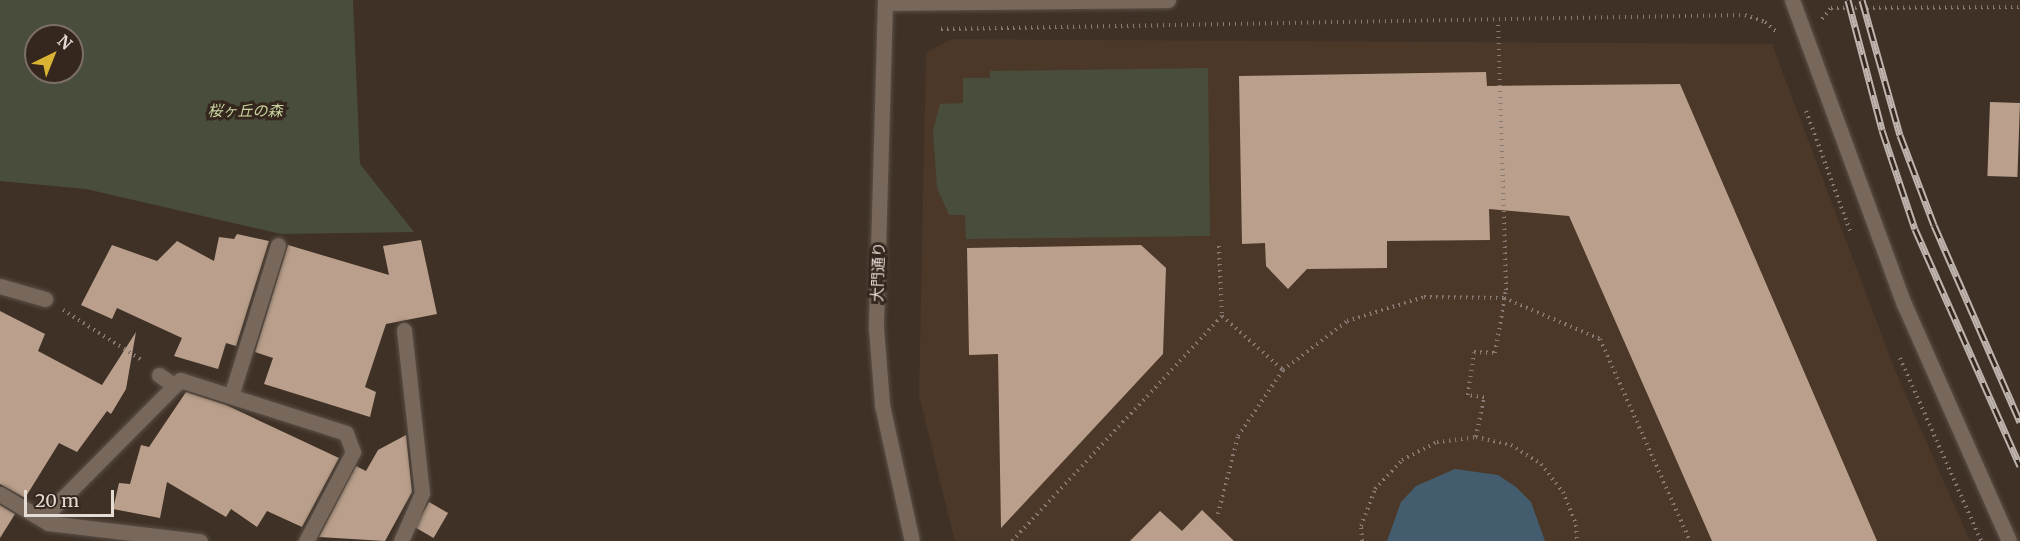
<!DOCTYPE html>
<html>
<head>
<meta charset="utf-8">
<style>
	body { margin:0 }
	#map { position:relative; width:2020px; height:541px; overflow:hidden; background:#3f3126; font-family:Merriweather,"Noto Sans JP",serif }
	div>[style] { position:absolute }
	.built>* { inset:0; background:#4c3829 }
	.green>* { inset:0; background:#494d3c }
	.water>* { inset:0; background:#435d6e }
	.building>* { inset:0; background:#baa08c; transform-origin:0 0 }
	.path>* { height:4px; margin-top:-2px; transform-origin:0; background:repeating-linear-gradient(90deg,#877a72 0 1.5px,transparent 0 6px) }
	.roads { filter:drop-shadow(0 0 2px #5b4f46) drop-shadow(0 0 2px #5b4f46) }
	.service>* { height:15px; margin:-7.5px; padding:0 7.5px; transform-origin:7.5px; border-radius:7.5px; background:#78685c }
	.minor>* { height:15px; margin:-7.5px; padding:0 7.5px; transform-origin:7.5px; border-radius:7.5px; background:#78685c }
	.tertiary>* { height:15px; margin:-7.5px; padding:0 7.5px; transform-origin:7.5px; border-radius:7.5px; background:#78685c }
	.rail>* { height:7px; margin-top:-3.5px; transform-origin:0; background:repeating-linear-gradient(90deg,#35271d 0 14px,#bfb4ad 0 28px); box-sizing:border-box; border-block:2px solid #bfb4ad }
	span { translate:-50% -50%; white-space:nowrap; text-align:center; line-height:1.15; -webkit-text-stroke:6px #35271d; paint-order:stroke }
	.park-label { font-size:15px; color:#c9d6a1; font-style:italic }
	.street-label { font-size:15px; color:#e5dbd5 }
	.north { position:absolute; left:24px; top:24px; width:60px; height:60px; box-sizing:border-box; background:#35271d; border:2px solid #7b6f67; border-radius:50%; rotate:43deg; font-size:16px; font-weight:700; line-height:24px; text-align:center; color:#e5dbd5 }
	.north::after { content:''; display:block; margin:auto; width:21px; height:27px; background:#d9b334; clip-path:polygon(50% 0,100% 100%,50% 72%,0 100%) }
	.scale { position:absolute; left:24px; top:490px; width:90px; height:27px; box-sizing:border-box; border:3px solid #e5dbd5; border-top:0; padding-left:8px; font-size:18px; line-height:21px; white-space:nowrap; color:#e5dbd5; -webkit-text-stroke:4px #35271d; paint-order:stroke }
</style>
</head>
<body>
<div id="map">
	<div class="built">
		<div style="clip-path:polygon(951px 39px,1772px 44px,1894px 368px,1970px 541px,955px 541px,919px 396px,926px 53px)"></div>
	</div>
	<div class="green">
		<div style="clip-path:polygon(evenodd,0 0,353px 0,360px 164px,414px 232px,281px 234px,86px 189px,0 181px,0 0,36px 36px,72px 36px,72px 72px,36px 72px,36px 36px)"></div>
		<div style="clip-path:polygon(1208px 68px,1210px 236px,966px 239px,965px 215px,949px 215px,937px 188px,933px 131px,940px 104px,963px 103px,963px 78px,990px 78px,990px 71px)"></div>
	</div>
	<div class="water">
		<div style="clip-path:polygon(1455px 469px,1498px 475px,1516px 487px,1531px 502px,1545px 541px,1387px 541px,1401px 502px,1416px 486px)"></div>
	</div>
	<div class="building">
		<div style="clip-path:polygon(1486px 72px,1487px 86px,1680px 84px,1877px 541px,1712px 541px,1569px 216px,1489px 209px,1490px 240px,1387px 241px,1387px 268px,1307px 269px,1288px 289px,1266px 266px,1265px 243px,1242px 244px,1239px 76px)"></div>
		<div style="left:1990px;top:102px;width:30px;height:74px;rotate:2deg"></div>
		<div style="clip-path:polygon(237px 234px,269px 241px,236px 346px,226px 343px,218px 369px,174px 356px,182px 338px,117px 308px,112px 319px,81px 305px,112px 245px,157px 261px,177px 241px,214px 261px,219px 237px,234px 239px)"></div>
		<div style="clip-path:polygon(421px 240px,437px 314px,386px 324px,365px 387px,376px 392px,370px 417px,264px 384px,273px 358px,255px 352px,288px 245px,389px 275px,383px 246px)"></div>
		<div style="clip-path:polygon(1141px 245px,1166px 268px,1163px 354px,1001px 528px,998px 354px,969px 355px,967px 248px)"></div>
		<div style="clip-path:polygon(0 311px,45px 334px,38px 351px,102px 385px,136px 332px,126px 389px,111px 414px,107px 411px,77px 452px,59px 443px,25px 498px,0 484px)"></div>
		<div style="clip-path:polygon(186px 392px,226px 405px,339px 458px,302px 527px,267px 511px,257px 527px,231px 509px,226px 517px,167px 482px,160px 518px,113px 509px,119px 483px,130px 484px,141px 445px,149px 447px)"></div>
		<div style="clip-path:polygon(406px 435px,412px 492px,385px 541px,319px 537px,356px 466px,366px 471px,378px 450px)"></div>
		<div style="left:429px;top:502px;width:22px;height:29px;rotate:30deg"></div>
		<div style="clip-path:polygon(0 505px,15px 514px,0 538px)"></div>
		<div style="clip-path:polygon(1202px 510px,1234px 541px,1130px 541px,1160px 511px,1182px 531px)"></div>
	</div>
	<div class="path">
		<div style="left:1822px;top:19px;width:14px;rotate:-51deg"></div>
		<div style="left:1831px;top:8px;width:189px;rotate:-0.3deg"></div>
		<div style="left:941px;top:29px;width:804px;rotate:-1deg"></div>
		<div style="left:1745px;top:15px;width:21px;rotate:19deg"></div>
		<div style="left:1765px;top:22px;width:18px;rotate:41deg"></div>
		<div style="left:1806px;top:111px;width:130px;rotate:69.8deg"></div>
		<div style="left:1219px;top:246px;width:70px;rotate:87.5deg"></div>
		<div style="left:1222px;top:316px;width:81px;rotate:41.5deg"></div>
		<div style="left:63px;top:310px;width:95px;rotate:32.5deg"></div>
		<div style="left:1900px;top:358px;width:200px;rotate:66.1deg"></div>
		<div style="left:1476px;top:437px;width:41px;rotate:-78.7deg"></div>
		<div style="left:1484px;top:397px;width:16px;rotate:-173deg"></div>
		<div style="left:1468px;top:395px;width:43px;rotate:-82.1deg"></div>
		<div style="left:1474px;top:352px;width:21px;rotate:3deg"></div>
		<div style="left:1495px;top:353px;width:64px;rotate:-80.1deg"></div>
		<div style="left:1506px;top:290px;width:270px;rotate:-91.7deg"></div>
		<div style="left:1218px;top:514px;width:81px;rotate:-75.6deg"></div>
		<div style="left:1238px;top:436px;width:80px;rotate:-55.7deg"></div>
		<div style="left:1283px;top:370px;width:81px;rotate:-37.4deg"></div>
		<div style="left:1347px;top:321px;width:81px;rotate:-17.3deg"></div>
		<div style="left:1424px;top:297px;width:80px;rotate:0.7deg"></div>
		<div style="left:1504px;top:298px;width:104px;rotate:23.1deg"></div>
		<div style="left:1600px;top:339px;width:221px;rotate:66deg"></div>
		<div style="left:1012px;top:541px;width:308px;rotate:-47deg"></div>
		<div style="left:1362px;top:541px;width:15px;rotate:-94deg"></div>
		<div style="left:1361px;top:526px;width:40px;rotate:-69deg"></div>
		<div style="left:1375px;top:489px;width:40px;rotate:-47deg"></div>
		<div style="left:1402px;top:460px;width:39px;rotate:-27deg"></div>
		<div style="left:1437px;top:442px;width:39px;rotate:-7deg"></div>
		<div style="left:1476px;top:437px;width:36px;rotate:13deg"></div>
		<div style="left:1511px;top:445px;width:36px;rotate:32deg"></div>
		<div style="left:1541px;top:464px;width:36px;rotate:52deg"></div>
		<div style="left:1563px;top:492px;width:35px;rotate:68deg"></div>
		<div style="left:1576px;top:525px;width:16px;rotate:86deg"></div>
	</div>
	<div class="roads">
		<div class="service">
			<div style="left:231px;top:396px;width:158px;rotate:-72.7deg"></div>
			<div style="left:401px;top:541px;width:52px;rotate:-66.4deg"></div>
			<div style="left:422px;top:493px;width:164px;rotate:-96.3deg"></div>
		</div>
		<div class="minor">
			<div style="left:1792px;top:0;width:324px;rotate:69.8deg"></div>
			<div style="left:1904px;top:304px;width:259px;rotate:66.1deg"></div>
			<div style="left:0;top:286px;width:47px;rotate:16.1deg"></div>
			<div style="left:159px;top:375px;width:16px;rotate:35deg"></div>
			<div style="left:0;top:494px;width:56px;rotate:31.1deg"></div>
			<div style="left:48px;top:523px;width:153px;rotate:6.8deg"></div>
			<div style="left:42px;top:519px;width:196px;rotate:-45.2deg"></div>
			<div style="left:180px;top:380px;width:174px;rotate:17.7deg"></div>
			<div style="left:346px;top:433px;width:20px;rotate:70deg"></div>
			<div style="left:353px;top:452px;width:101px;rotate:117.8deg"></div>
		</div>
		<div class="tertiary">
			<div style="left:885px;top:0;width:328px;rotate:91.6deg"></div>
			<div style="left:876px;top:328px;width:77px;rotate:85.5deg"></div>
			<div style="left:882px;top:405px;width:139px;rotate:77.6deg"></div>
			<div style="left:885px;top:3px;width:283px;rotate:-0.6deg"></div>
		</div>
	</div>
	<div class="rail">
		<div style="left:1848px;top:0;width:134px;rotate:75.3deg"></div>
		<div style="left:1882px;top:130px;width:104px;rotate:71.6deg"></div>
		<div style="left:1915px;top:229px;width:259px;rotate:66.1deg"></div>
		<div style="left:1862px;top:0;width:140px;rotate:74.3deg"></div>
		<div style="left:1900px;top:135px;width:96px;rotate:69.3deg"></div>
		<div style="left:1934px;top:225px;width:215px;rotate:66.4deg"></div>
	</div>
	<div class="park-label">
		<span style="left:245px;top:111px">桜ヶ丘の森</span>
	</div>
	<div class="street-label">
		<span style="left:878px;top:272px;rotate:-88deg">大門通り</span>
	</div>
	<div class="north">N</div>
	<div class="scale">20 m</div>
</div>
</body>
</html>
